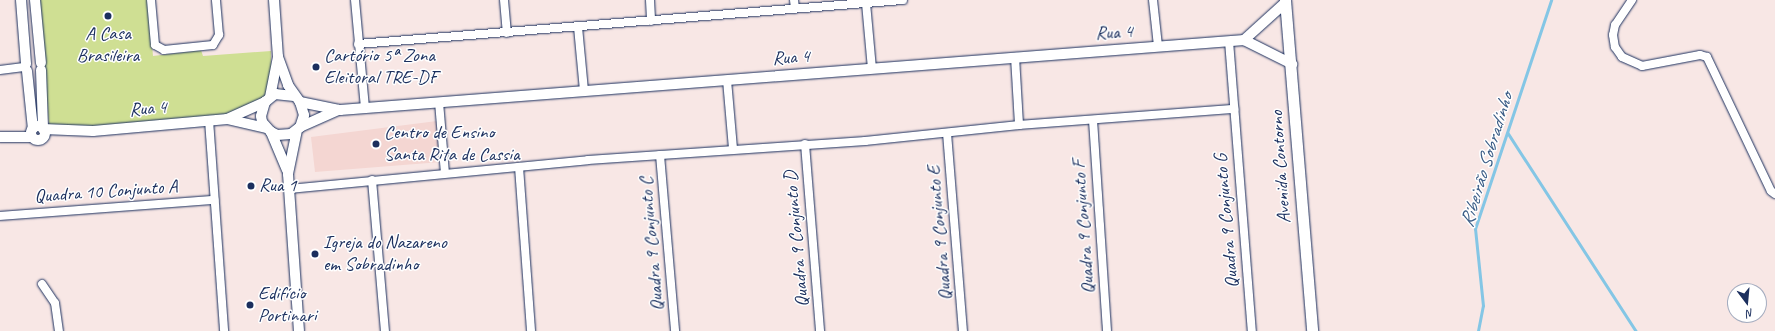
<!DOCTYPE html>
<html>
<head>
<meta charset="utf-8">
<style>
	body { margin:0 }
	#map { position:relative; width:1775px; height:331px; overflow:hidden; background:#f8e7e5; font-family:Caveat,sans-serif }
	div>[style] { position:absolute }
	.built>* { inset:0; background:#f4d6d2 }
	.green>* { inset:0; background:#cfdf93 }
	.stream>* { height:2.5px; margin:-1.25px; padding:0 1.25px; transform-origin:1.25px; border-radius:1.25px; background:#84c6e5 }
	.roads { filter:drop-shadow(0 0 1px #1b2f5e) drop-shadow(0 0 1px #1b2f5e) }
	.minor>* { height:8px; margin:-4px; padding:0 4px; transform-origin:4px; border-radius:4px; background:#fff }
	.tertiary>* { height:10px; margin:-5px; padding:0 5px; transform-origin:5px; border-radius:5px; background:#fff }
	.tertiary>.ring { margin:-5px; padding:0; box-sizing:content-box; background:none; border:10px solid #fff; border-radius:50% }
	.secondary>* { height:11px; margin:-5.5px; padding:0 5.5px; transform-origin:5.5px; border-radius:5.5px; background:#fff }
	.dots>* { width:11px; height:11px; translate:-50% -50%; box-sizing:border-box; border:2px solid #fff; border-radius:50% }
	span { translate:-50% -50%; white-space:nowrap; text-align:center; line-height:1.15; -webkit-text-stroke:3px #fff; paint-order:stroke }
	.street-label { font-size:19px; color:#1b2f5e }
	.poi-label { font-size:19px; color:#1b2f5e }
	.left { translate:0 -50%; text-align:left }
	.water-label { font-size:20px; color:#3a5c86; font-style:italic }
	.north { position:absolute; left:1727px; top:283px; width:40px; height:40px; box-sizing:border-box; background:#fff; border:1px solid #a4acbf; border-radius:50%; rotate:164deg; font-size:11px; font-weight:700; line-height:16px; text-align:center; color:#1b2f5e }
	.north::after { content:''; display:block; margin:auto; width:14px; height:18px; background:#1b2f5e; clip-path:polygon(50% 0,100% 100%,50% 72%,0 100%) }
</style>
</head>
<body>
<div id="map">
	<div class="built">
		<div style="clip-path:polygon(437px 121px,441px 162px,315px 172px,311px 137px)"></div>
	</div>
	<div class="green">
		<div style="clip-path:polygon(39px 0,148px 0,153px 56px,201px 50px,203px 56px,271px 51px,271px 83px,263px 100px,231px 117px,74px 128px,49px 125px)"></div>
	</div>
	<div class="stream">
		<div style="left:1508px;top:133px;width:236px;rotate:57.1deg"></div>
		<div style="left:1478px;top:331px;width:25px;rotate:-79deg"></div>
		<div style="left:1483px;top:306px;width:77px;rotate:-95.9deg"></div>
		<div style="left:1475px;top:229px;width:241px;rotate:-71.6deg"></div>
	</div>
	<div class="roads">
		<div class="minor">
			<div style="left:151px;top:0;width:45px;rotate:84.9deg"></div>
			<div style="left:155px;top:45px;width:10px;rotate:29deg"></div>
			<div style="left:164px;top:50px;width:49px;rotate:-5.8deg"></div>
			<div style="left:213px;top:45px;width:12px;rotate:-59deg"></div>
			<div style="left:219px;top:35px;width:35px;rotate:-95deg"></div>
			<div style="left:355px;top:0;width:108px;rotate:84.7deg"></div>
			<div style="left:504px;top:0;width:33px;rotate:85deg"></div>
			<div style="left:650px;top:0;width:21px;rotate:87deg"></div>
			<div style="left:794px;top:0;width:8px;rotate:83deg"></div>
			<div style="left:1153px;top:0;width:46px;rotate:83.8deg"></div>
			<div style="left:1632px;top:0;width:30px;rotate:124deg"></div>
			<div style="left:1615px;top:25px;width:10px;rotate:101deg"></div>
			<div style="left:1613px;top:35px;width:12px;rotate:81deg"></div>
			<div style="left:1615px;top:47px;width:12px;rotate:55deg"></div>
			<div style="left:1622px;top:57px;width:22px;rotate:24deg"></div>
			<div style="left:1642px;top:66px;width:59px;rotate:-10.7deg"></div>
			<div style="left:1700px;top:55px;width:7px;rotate:16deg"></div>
			<div style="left:1707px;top:57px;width:148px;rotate:64.5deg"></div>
			<div style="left:1771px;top:191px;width:5px;rotate:37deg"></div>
			<div style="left:866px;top:3px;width:66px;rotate:84.8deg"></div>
			<div style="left:578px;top:27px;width:64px;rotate:84.6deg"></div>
			<div style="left:1229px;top:41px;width:291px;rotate:85.5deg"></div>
			<div style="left:358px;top:44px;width:547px;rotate:-4.62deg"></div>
			<div style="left:1015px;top:57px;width:68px;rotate:86.6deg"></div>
			<div style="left:0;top:70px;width:26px;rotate:-7deg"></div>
			<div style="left:727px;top:80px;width:69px;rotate:85deg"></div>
			<div style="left:439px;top:102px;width:71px;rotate:85.2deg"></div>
			<div style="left:209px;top:120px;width:212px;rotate:85.9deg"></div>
			<div style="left:1093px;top:120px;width:211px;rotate:86.2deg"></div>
			<div style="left:947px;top:133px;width:199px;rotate:85.4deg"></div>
			<div style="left:805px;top:144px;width:188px;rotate:85.4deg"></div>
			<div style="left:660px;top:155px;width:177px;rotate:85.1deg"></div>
			<div style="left:519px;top:167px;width:164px;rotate:85.8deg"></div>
			<div style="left:372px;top:180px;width:152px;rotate:85.1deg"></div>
			<div style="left:289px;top:189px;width:300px;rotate:-5.5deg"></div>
			<div style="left:588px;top:160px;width:278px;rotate:-3.9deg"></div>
			<div style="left:865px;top:141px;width:155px;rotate:-5.9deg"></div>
			<div style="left:1019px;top:125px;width:216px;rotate:-4.3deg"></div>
			<div style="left:0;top:216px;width:215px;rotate:-4.3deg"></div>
			<div style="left:42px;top:284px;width:23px;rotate:56deg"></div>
			<div style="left:55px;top:303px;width:28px;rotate:82deg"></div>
		</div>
		<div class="tertiary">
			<div style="left:21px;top:0;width:64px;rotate:85.5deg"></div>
			<div style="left:35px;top:0;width:63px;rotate:84.6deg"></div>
			<div style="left:274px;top:0;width:57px;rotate:86deg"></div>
			<div style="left:278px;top:57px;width:30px;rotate:70deg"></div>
			<div style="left:288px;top:85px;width:21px;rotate:55deg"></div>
			<div style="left:300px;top:102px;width:14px;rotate:73deg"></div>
			<div style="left:304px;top:115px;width:13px;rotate:108deg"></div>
			<div style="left:300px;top:127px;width:11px;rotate:142deg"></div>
			<div style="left:291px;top:134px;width:14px;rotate:176deg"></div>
			<div style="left:277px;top:135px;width:7px;rotate:-153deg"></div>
			<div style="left:271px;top:132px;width:13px;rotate:-132deg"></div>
			<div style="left:262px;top:122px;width:6px;rotate:-99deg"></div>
			<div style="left:261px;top:116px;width:15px;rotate:-74deg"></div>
			<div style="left:265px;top:102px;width:13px;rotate:-39deg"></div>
			<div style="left:275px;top:94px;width:19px;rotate:6deg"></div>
			<div style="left:1244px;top:40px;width:55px;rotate:-42.1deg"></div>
			<div style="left:41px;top:70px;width:58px;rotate:88deg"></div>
			<div style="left:27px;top:71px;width:58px;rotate:84.1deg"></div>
			<div style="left:270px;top:97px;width:41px;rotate:-78.7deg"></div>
			<div style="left:300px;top:102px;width:41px;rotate:11.3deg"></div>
			<div style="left:340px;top:110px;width:907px;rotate:-4.43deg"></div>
			<div style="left:1244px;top:40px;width:54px;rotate:26.6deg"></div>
			<div style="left:227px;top:119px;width:42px;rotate:-24.1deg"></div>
			<div class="ring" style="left:31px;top:126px;width:4px;height:4px"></div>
			<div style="left:300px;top:127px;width:42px;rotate:-24.1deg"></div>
			<div style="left:43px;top:129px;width:50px;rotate:2.3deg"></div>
			<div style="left:93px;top:131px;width:135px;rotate:-5.1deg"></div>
			<div style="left:227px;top:119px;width:40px;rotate:13deg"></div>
			<div style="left:297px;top:130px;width:45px;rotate:101.6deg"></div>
			<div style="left:288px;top:174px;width:157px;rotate:86deg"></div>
			<div style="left:271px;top:132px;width:41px;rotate:67.2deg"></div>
			<div style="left:0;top:137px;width:32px"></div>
		</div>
		<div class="secondary">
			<div style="left:1285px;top:0;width:332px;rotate:85.3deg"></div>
		</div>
	</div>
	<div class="dots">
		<div style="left:108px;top:16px;background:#1b2f5e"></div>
		<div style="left:316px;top:67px;background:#1b2f5e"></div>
		<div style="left:376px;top:144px;background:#1b2f5e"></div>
		<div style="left:251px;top:186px;background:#1b2f5e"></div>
		<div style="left:315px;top:254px;background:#1b2f5e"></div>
		<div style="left:250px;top:305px;background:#1b2f5e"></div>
	</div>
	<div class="street-label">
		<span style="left:1114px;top:33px;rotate:-4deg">Rua 4</span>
		<span style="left:791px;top:58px;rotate:-4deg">Rua 4</span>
		<span style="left:148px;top:109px;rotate:-5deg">Rua 4</span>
		<span style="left:1281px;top:167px;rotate:-94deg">Avenida Contorno</span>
		<span style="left:106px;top:192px;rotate:-4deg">Quadra 10 Conjunto A</span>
		<span style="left:1227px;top:221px;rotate:-95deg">Quadra 9 Conjunto G</span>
		<span style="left:1084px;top:227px;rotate:-94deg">Quadra 9 Conjunto F</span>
		<span style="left:940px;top:233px;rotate:-95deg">Quadra 9 Conjunto E</span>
		<span style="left:797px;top:239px;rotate:-95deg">Quadra 9 Conjunto D</span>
		<span style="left:652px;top:244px;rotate:-95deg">Quadra 9 Conjunto C</span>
	</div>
	<div class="poi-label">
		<span style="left:108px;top:45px">A Casa<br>Brasileira</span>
		<span class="left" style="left:324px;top:67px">Cartório 5ª Zona<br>Eleitoral TRE-DF</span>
		<span class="left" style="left:384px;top:144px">Centro de Ensino<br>Santa Rita de Cassia</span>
		<span class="left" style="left:259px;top:186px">Rua 1</span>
		<span class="left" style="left:323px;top:254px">Igreja do Nazareno<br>em Sobradinho</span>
		<span class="left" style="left:258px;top:305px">Edifício<br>Portinari</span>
	</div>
	<div class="water-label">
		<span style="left:1486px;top:160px;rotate:-73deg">Ribeirão Sobradinho</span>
	</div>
	<div class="north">N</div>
</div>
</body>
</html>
